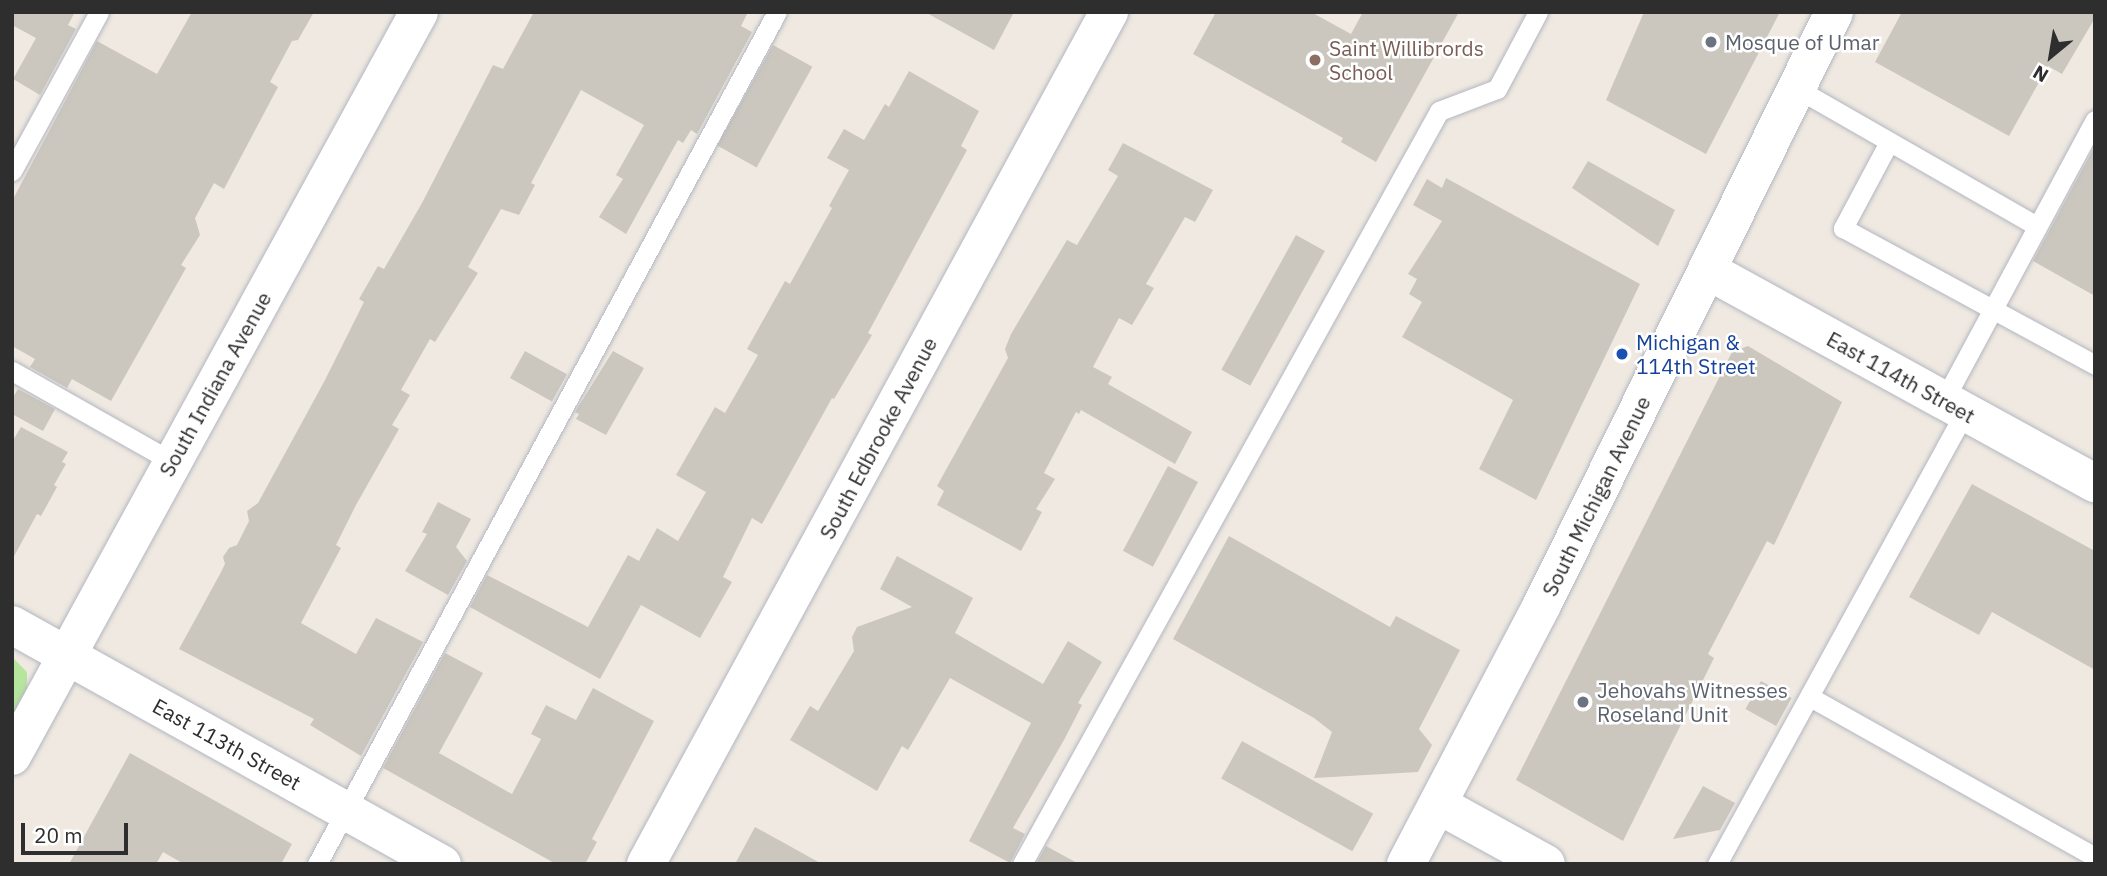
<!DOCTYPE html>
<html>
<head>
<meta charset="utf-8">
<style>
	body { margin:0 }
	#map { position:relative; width:2107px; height:876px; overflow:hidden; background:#efe9e1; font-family:"IBM Plex Sans",sans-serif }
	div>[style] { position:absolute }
	.green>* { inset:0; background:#b6e59e }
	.building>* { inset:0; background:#cbc7bf; transform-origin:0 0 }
	.roads { filter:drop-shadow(0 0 2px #b4b7c1) drop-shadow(0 0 2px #b4b7c1) }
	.service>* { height:19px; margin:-9.5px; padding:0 9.5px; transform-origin:9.5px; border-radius:9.5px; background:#fff }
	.minor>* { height:38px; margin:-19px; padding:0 19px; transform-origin:19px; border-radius:19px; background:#fff }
	.secondary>* { height:38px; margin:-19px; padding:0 19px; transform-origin:19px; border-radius:19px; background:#fff }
	.dots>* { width:19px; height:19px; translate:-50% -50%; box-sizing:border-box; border:4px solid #fff; border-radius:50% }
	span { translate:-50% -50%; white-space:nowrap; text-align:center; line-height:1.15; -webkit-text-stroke:5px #fff; paint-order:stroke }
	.worship-label { font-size:21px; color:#5b616d }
	.left { translate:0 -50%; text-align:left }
	.education-label { font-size:21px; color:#785e54 }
	.transit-label { font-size:21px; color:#164399 }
	.street-label { font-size:21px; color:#2e2e2e }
	.frame { position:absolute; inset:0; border:14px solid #2e2e2e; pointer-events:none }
	.north { position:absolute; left:2016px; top:21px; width:70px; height:70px; -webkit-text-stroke:5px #fff; paint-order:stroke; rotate:210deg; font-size:19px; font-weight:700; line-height:28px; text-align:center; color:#2e2e2e }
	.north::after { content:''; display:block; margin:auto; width:24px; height:32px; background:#2e2e2e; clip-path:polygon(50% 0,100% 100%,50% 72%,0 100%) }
	.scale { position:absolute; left:21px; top:823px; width:107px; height:32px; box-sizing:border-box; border:4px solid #2e2e2e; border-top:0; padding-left:9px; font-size:21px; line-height:24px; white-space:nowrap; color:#2e2e2e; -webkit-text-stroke:5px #fff; paint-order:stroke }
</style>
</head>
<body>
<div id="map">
	<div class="green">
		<div style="clip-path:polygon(12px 657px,27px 672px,27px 702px,12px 728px)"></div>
	</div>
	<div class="building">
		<div style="clip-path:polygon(12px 12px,75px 12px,68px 25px,76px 29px,40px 95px,13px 79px,36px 38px,12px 25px)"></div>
		<div style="clip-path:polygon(192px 12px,314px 12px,298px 40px,292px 41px,270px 82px,278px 87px,224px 189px,214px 183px,195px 218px,200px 235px,181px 265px,186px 268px,111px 401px,72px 379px,67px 388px,30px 367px,35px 359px,12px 346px,12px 201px,97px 41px,157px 74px)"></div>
		<div style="clip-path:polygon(534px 12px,748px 12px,741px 26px,752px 32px,697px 134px,691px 130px,683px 143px,678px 140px,626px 234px,599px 217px,623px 179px,616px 175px,644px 125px,581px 90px,531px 183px,535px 185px,519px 215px,501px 209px,468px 267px,478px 273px,435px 342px,430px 339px,401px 390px,410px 395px,392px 425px,399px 429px,356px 505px,336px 545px,341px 548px,301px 623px,356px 654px,376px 618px,423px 642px,361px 756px,310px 725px,314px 719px,179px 649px,220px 574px,225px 564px,223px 557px,229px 548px,237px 545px,249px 521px,247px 511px,258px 503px,325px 380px,364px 302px,359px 299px,378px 266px,384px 269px,422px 203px,493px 65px,503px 69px)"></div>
		<div style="clip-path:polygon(925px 12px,1014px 12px,994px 50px)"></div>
		<div style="clip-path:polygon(1216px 12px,1311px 12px,1351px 34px,1363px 12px,1459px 12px,1376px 162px,1341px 142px,1343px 138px,1193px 54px)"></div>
		<div style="clip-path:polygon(1644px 12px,1780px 12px,1706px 154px,1606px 100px)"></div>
		<div style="clip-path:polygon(1902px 12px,2095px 12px,2095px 18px,2062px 74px,2048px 66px,2009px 136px,1875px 62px)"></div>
		<div style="left:773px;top:45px;width:45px;height:115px;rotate:29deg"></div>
		<div style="clip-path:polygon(909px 71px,979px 111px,961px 146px,967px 150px,868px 333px,872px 335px,834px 399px,832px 398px,762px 524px,752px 518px,723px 577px,732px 582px,700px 638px,641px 605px,600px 679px,470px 607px,487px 575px,588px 627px,628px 555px,639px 561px,657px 528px,678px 541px,706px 492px,676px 475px,715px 407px,725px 413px,758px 355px,747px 349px,785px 281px,790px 284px,832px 208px,829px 206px,849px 170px,827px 158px,844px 129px,864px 140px,885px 104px,889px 107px)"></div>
		<div style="clip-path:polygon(1123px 143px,1213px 190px,1195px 222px,1185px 217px,1146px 284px,1154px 288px,1132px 325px,1119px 318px,1093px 367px,1112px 377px,1108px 384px,1192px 432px,1175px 464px,1081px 410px,1079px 414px,1076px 412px,1044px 473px,1055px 479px,1036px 509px,1042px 512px,1021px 551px,937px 505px,944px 491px,937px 486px,1008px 358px,1005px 349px,1011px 334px,1067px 240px,1077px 245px,1118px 176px,1108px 170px)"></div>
		<div style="clip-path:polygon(2095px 146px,2095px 296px,2033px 261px)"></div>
		<div style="clip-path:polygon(1588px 161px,1675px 210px,1658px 246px,1572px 188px)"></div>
		<div style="clip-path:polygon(1446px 178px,1640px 284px,1536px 500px,1479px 469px,1513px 400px,1402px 337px,1422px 302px,1409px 294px,1417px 279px,1408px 274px,1442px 221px,1413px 205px,1427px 179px,1442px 188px)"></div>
		<div style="left:1296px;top:235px;width:33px;height:154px;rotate:29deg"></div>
		<div style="clip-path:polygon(1748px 346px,1842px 402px,1774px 545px,1767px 541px,1708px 654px,1714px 658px,1623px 841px,1516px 780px,1732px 352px)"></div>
		<div style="left:525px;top:351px;width:48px;height:31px;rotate:29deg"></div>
		<div style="clip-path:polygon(613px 351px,644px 368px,606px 435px,576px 419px,579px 414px,575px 412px)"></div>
		<div style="clip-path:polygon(18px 389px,55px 409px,43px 431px,12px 414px,12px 399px)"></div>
		<div style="clip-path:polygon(21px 427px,68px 452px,62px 462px,66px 464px,54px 485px,57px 487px,41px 516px,37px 514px,12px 560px,12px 442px)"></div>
		<div style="left:1168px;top:466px;width:34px;height:96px;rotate:28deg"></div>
		<div style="clip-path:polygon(1972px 484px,2095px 551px,2095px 670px,1992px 612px,1979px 635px,1909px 597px)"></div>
		<div style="clip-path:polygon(438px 502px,471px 519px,456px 547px,467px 561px,448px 595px,405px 571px,427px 534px,422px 532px)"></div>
		<div style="clip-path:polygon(1229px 536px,1390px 627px,1396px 616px,1460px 650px,1419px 729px,1432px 745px,1418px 772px,1314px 778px,1332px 732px,1314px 718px,1173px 639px)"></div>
		<div style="clip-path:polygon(897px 556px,973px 598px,955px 633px,1043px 684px,1068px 641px,1102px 662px,1078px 703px,1082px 705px,1064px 740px,1013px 828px,1025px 834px,1010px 863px,969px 841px,1031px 723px,950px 678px,908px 750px,902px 746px,877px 791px,790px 740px,810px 706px,818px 711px,854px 651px,852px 637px,857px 627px,912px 607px,880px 589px)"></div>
		<div style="clip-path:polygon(445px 653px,483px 673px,439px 753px,512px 794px,541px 739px,531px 734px,546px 705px,576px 720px,593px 688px,654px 721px,592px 839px,597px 842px,585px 864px,556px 864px,383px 768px)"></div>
		<div style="left:1761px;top:681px;width:35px;height:32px;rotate:29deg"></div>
		<div style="left:1242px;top:741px;width:150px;height:43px;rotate:29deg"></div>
		<div style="clip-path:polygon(130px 753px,292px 844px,281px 864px,184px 864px,163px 852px,156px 864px,69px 864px)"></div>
		<div style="clip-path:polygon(1703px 786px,1735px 803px,1720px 830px,1673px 839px)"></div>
		<div style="clip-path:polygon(755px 827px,822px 864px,735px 864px)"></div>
		<div style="clip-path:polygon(1046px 846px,1079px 864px,1036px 864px)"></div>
	</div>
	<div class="roads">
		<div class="service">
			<div style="left:1796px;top:88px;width:278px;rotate:29.8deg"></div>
			<div style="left:1889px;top:142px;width:98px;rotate:118.1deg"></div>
			<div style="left:1843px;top:228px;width:287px;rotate:28.5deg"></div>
			<div style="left:12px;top:171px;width:181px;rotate:-61.3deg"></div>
			<div style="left:12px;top:371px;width:185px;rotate:29.5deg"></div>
			<div style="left:1944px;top:400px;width:318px;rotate:-61.7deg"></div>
			<div style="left:1810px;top:697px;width:327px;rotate:29.3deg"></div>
			<div style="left:317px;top:864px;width:968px;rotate:-61.64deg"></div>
			<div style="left:1022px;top:864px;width:861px;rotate:-61.02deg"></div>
			<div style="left:1439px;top:111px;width:62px;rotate:-20.8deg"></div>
			<div style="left:1497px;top:89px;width:87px;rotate:-62deg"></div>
			<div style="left:1717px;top:864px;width:516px;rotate:-61.25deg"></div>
		</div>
		<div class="minor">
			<div style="left:1707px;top:270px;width:443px;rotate:28.8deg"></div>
			<div style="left:12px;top:625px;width:492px;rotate:29.1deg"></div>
			<div style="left:12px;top:756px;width:848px;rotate:-61.32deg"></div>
			<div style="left:1439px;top:805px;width:122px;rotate:28.9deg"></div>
			<div style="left:646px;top:864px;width:970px;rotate:-61.48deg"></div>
		</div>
		<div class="secondary">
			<div style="left:1406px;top:864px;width:293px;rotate:-62.3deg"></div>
			<div style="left:1542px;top:605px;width:661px;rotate:-63.78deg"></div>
		</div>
	</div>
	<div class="dots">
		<div style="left:1711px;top:42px;background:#6b7280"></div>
		<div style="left:1315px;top:60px;background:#8d6e63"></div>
		<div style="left:1622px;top:354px;background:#1a4fb4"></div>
		<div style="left:1583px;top:702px;background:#6b7280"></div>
	</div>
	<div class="worship-label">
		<span class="left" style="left:1725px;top:42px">Mosque of Umar</span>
		<span class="left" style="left:1597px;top:702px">Jehovahs Witnesses<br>Roseland Unit</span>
	</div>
	<div class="education-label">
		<span class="left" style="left:1329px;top:60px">Saint Willibrords<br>School</span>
	</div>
	<div class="transit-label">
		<span class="left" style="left:1636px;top:354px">Michigan &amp;<br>114th Street</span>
	</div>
	<div class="street-label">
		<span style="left:1901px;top:377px;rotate:29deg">East 114th Street</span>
		<span style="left:215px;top:384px;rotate:-61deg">South Indiana Avenue</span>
		<span style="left:878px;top:438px;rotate:-62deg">South Edbrooke Avenue</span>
		<span style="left:1596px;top:496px;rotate:-64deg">South Michigan Avenue</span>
		<span style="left:227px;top:744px;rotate:29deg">East 113th Street</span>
	</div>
	<div class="frame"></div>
	<div class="north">N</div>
	<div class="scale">20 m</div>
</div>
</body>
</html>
